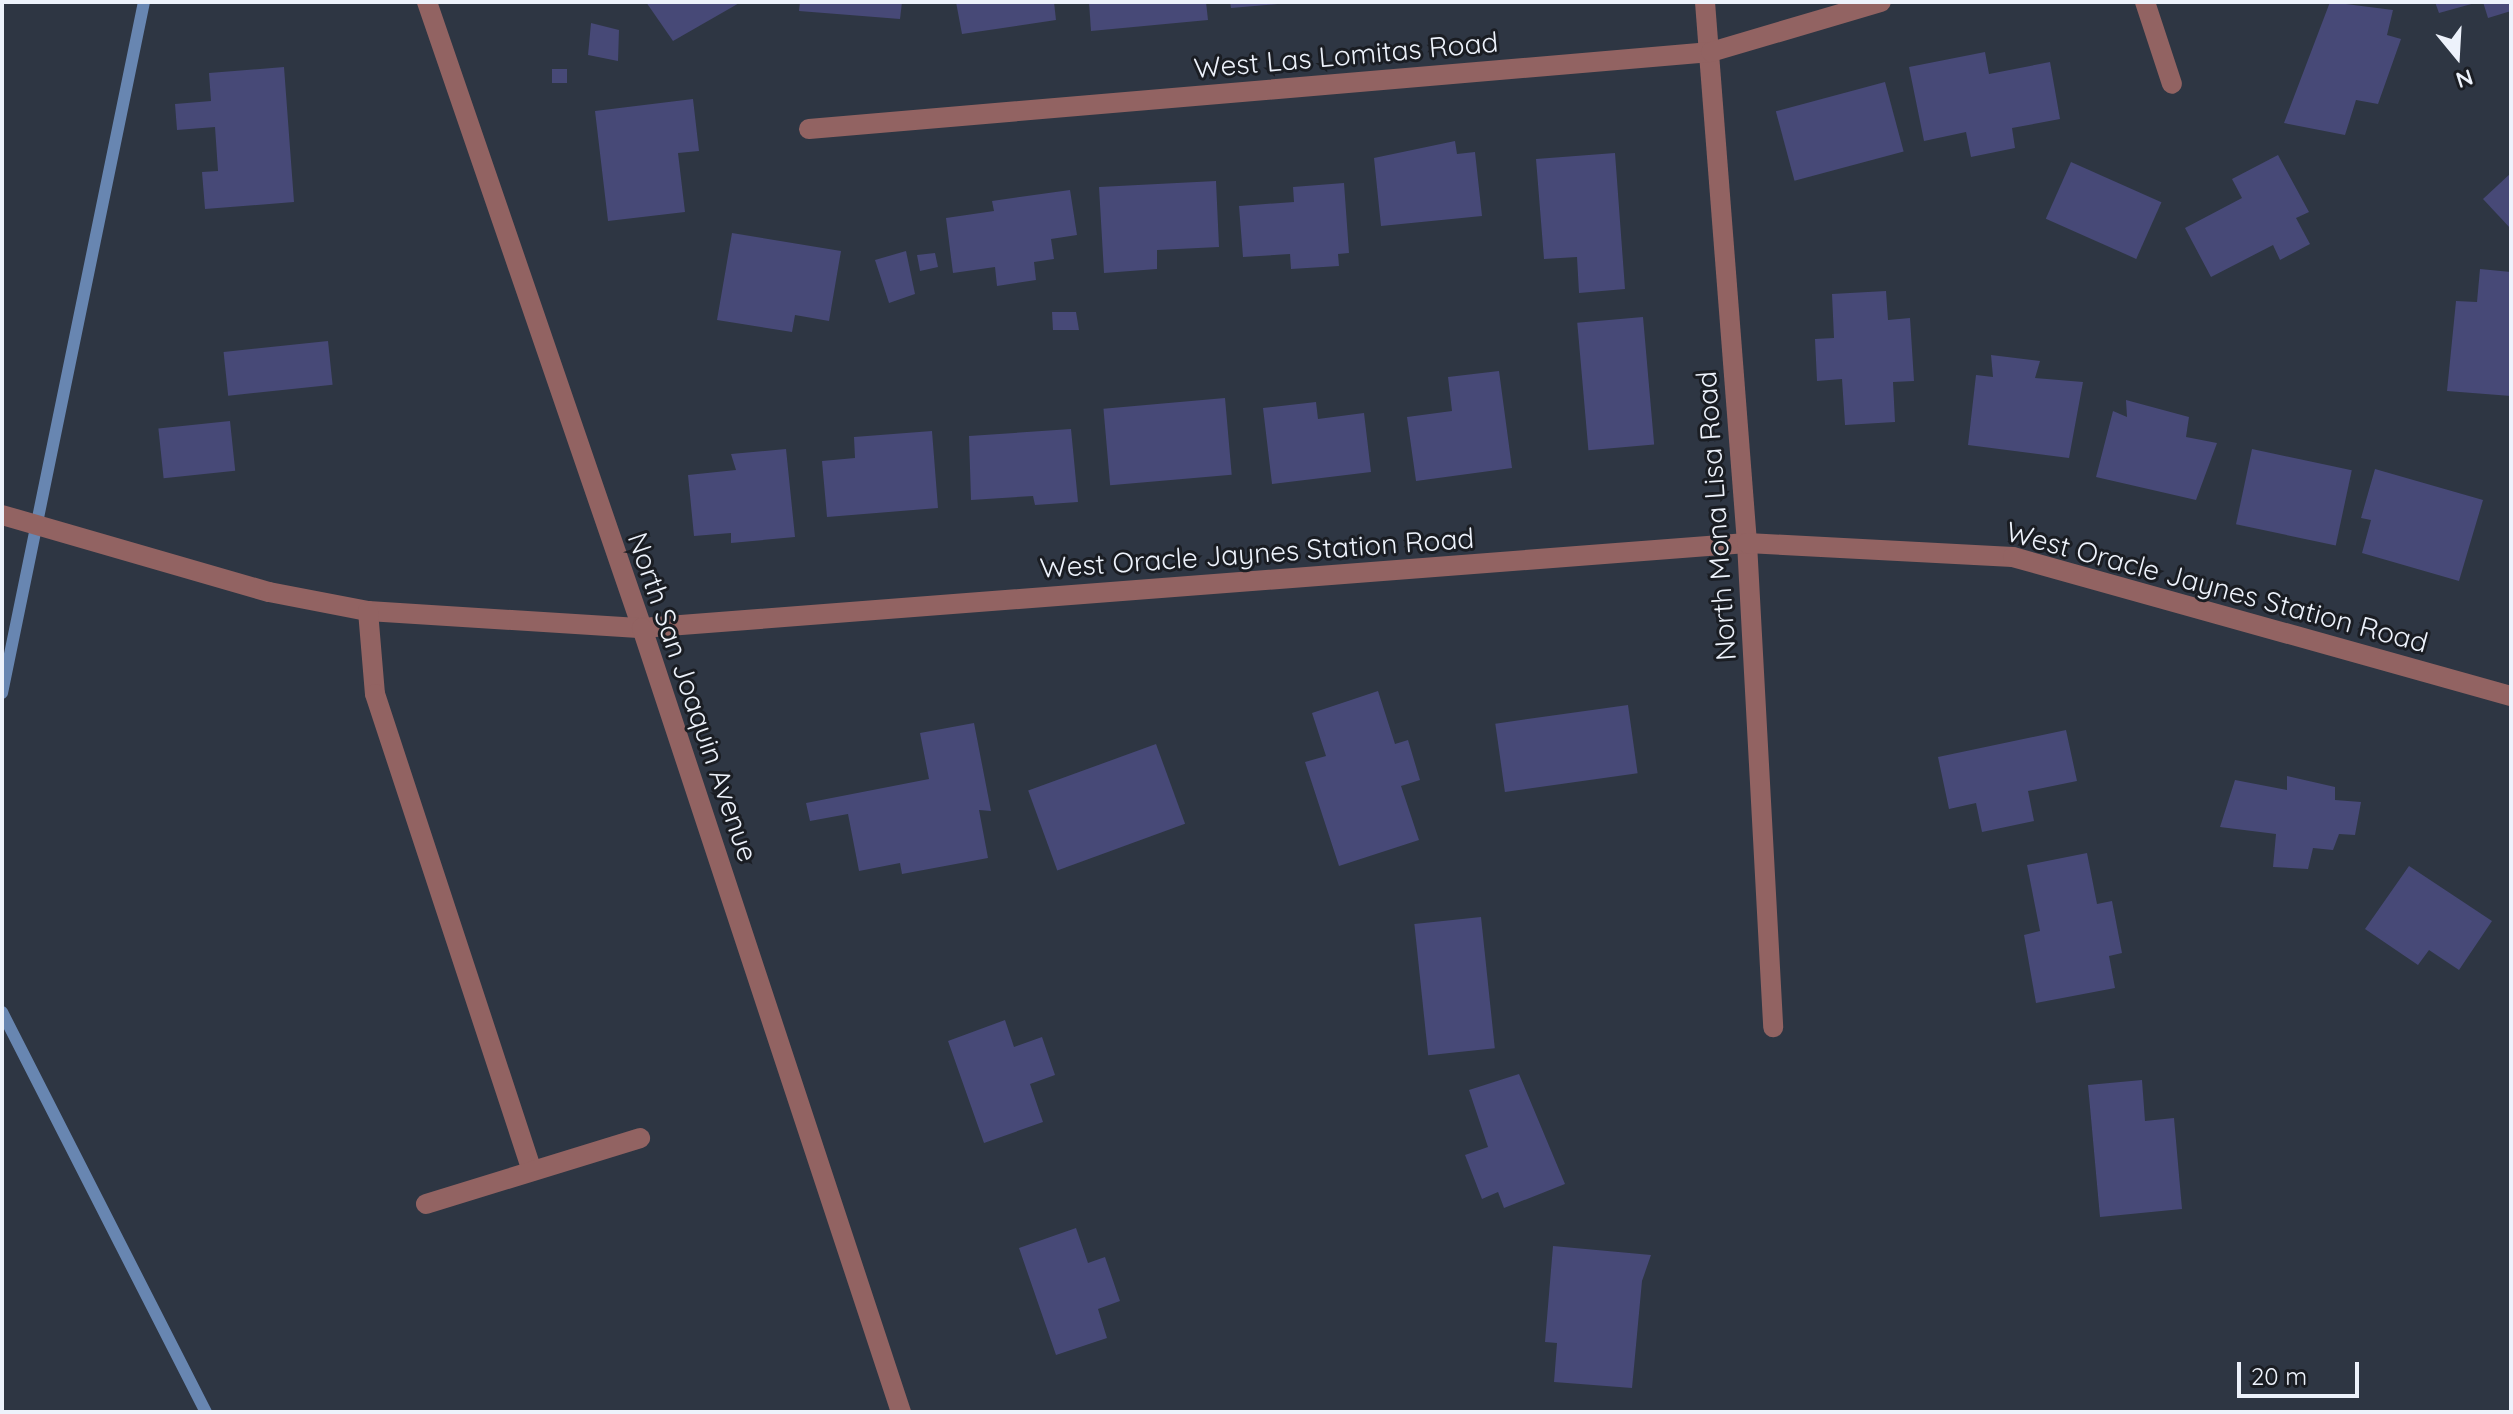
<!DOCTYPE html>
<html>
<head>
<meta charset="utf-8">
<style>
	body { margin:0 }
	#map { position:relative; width:2513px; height:1414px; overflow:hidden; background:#2e3643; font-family:Quicksand,sans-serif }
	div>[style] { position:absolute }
	.stream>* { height:12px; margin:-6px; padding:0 6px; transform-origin:6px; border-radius:6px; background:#6886b1 }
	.building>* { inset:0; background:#474977; transform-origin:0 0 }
	.minor>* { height:20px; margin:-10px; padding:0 10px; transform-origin:10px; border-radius:10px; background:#926362 }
	.tertiary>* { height:20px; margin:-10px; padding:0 10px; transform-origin:10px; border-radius:10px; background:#926362 }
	span { translate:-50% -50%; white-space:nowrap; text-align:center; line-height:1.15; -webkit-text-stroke:6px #1a1d23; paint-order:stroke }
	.street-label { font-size:28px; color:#edf2fb }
	.frame { position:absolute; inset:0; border:4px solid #edf2fb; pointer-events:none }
	.north { position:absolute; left:2417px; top:16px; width:80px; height:80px; -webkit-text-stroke:6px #1a1d23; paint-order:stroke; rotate:162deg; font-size:22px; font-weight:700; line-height:32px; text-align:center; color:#edf2fb }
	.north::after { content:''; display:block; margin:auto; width:28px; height:36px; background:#edf2fb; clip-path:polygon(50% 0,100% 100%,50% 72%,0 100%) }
	.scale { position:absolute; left:2237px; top:1362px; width:122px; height:36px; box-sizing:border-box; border:4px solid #edf2fb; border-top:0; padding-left:10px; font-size:24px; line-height:28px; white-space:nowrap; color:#edf2fb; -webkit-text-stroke:6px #1a1d23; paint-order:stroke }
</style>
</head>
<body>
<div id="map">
	<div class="stream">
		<div style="left:2px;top:693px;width:705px;rotate:-78.39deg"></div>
		<div style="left:2px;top:1012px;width:449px;rotate:63deg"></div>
	</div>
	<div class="building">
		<div style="clip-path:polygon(646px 2px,741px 2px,673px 41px)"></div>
		<div style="clip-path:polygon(800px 2px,902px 2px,900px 19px,799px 11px)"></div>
		<div style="clip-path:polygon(956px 2px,1054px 2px,1056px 20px,962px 34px)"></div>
		<div style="clip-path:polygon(1089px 2px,1206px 2px,1208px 20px,1091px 31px)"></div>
		<div style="clip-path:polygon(1230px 2px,1277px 2px,1278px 4px,1231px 8px)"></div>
		<div style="clip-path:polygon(2330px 2px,2393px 10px,2387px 35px,2401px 39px,2378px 104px,2356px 100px,2345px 135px,2284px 123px)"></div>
		<div style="clip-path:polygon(2435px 2px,2475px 2px,2475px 3px,2439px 13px)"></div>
		<div style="clip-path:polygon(2483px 2px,2511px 2px,2511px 11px,2488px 18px)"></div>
		<div style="clip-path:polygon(591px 23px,619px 30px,618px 61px,588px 55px)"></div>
		<div style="clip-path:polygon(1985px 52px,1989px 74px,2050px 62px,2060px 119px,2012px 128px,2015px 148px,1971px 157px,1966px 132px,1924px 141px,1909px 67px)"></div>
		<div style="clip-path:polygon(284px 67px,294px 202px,205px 209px,202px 172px,218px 171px,215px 127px,177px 130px,175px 104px,211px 101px,209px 73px)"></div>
		<div style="left:567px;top:69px;width:14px;height:15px;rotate:90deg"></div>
		<div style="left:1885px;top:82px;width:72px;height:113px;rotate:75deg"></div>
		<div style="clip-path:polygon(693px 99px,699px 151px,678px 153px,685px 212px,608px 221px,595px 111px)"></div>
		<div style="clip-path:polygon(1455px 141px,1457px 154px,1475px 152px,1482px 216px,1381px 226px,1374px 158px)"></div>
		<div style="clip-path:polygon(1615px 153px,1625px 289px,1579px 293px,1577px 257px,1544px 259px,1536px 159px)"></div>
		<div style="clip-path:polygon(2278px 155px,2309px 212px,2296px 218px,2310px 244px,2280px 260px,2273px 245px,2211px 277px,2185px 228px,2242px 198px,2232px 179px)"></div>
		<div style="left:2071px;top:162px;width:99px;height:62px;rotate:24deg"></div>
		<div style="clip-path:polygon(2511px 173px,2511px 229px,2483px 199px)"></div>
		<div style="clip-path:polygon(1216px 181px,1219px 247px,1157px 250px,1157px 269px,1104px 273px,1099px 187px)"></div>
		<div style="clip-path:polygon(1344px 183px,1349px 253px,1338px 254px,1339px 266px,1291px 269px,1290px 254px,1243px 257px,1239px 206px,1294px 202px,1293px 187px)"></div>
		<div style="clip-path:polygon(1070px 190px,1077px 235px,1051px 239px,1054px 259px,1034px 262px,1036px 280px,997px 286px,995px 267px,953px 273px,946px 218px,994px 211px,992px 201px)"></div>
		<div style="clip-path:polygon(732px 233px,841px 251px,829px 321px,795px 315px,792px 332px,717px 320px)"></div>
		<div style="clip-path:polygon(906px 251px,915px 294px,889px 303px,875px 260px)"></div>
		<div style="clip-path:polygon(935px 253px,938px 267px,920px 271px,917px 255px)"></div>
		<div style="clip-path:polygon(2480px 269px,2511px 272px,2511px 396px,2447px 391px,2456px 301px,2477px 302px)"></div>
		<div style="clip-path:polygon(1886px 291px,1888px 320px,1910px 318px,1914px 381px,1893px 382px,1895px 422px,1845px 425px,1842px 379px,1817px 381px,1815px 339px,1834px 338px,1832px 294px)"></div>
		<div style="clip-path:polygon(1052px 312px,1076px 312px,1079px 330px,1053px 330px)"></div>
		<div style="left:1643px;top:317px;width:128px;height:66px;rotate:85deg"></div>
		<div style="left:328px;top:341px;width:44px;height:105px;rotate:84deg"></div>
		<div style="clip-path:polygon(1991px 355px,2040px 361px,2035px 378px,2083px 382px,2069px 458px,1968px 445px,1976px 375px,1993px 377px)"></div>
		<div style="clip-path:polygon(1499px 371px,1512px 468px,1416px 481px,1407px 417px,1452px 411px,1448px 377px)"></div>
		<div style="left:1225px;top:398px;width:77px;height:122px;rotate:85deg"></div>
		<div style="clip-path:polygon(2126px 400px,2189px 417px,2186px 437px,2217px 443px,2196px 500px,2096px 477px,2113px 411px,2127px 417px)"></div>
		<div style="clip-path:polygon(1316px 402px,1318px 419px,1364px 413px,1371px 472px,1272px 484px,1263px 408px)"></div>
		<div style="left:230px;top:421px;width:50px;height:72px;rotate:84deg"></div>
		<div style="clip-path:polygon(1071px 429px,1078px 502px,1035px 505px,1033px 496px,971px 500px,969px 436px)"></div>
		<div style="clip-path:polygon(932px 431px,938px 508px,827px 517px,822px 461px,855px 458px,854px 437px)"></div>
		<div style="clip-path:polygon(786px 449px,795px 537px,731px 543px,731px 533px,694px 536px,688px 475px,736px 470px,731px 454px)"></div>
		<div style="left:2252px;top:449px;width:102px;height:77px;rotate:12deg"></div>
		<div style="clip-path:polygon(2375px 469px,2483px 500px,2459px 581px,2362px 553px,2371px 520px,2361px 518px)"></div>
		<div style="clip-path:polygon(1378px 691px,1395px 744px,1408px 740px,1420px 780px,1401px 786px,1419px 840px,1339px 866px,1305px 762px,1326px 756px,1312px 713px)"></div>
		<div style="left:1628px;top:705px;width:69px;height:134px;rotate:82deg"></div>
		<div style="clip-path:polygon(974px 723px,991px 811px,979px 810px,988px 858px,902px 874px,900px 863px,859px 871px,848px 814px,810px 821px,806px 803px,929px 779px,920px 733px)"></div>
		<div style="clip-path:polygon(2066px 730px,2077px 781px,2028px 791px,2034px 821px,1982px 832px,1976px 803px,1949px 809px,1938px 757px)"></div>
		<div style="left:1156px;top:744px;width:85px;height:136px;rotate:70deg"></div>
		<div style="clip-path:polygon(2287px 776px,2335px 787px,2335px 800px,2361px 802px,2355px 835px,2339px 834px,2333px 850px,2313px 848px,2308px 869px,2273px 867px,2276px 834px,2220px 827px,2235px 780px,2287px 790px)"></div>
		<div style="clip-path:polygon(2087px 853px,2097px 904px,2112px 901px,2122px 953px,2109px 956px,2115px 988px,2036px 1003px,2024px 935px,2040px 931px,2027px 865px)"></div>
		<div style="clip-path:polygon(2409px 866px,2492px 921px,2459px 970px,2429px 950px,2418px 965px,2365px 929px)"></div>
		<div style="left:1481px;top:917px;width:132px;height:67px;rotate:84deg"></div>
		<div style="clip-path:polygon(1005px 1020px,1014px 1047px,1042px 1037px,1055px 1075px,1030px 1084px,1043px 1122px,984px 1143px,948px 1041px)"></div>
		<div style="clip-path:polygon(1519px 1074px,1565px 1184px,1504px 1208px,1498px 1192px,1482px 1199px,1465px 1155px,1488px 1147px,1469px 1090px)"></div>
		<div style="clip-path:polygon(2142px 1080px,2145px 1121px,2174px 1118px,2182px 1209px,2100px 1217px,2088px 1085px)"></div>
		<div style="clip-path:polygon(1076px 1228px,1088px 1263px,1105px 1257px,1120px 1301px,1098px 1309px,1107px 1338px,1056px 1355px,1019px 1248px)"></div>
		<div style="clip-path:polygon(1553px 1246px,1651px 1255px,1642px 1281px,1632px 1388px,1554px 1382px,1557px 1343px,1545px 1342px)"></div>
	</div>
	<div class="minor">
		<div style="left:427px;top:2px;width:662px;rotate:71.04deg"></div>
		<div style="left:1705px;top:2px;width:543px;rotate:85.56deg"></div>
		<div style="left:1747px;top:543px;width:485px;rotate:86.9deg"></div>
		<div style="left:2145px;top:2px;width:86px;rotate:71.8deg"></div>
		<div style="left:809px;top:129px;width:905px;rotate:-4.88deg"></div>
		<div style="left:1711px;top:52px;width:177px;rotate:-16.4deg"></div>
		<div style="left:2px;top:515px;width:278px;rotate:16.1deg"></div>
		<div style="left:269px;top:592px;width:101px;rotate:10.9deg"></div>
		<div style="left:368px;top:611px;width:275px;rotate:3.6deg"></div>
		<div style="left:642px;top:628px;width:1108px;rotate:-4.4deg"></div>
		<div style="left:1747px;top:543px;width:266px;rotate:3deg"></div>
		<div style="left:2013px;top:557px;width:517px;rotate:15.6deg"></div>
		<div style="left:368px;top:611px;width:83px;rotate:85.2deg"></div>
		<div style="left:375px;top:694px;width:502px;rotate:71.78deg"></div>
		<div style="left:426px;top:1204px;width:224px;rotate:-17.1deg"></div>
	</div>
	<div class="tertiary">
		<div style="left:642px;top:628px;width:826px;rotate:71.72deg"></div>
	</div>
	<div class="street-label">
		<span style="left:1346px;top:55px;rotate:-5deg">West Las Lomitas Road</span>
		<span style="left:1716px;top:516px;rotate:-94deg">North Mona Lisa Road</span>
		<span style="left:1257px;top:553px;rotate:-4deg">West Oracle Jaynes Station Road</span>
		<span style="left:2217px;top:587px;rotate:15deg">West Oracle Jaynes Station Road</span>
		<span style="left:693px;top:697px;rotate:71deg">North San Joaquin Avenue</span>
	</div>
	<div class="frame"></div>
	<div class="north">N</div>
	<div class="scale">20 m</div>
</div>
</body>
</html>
